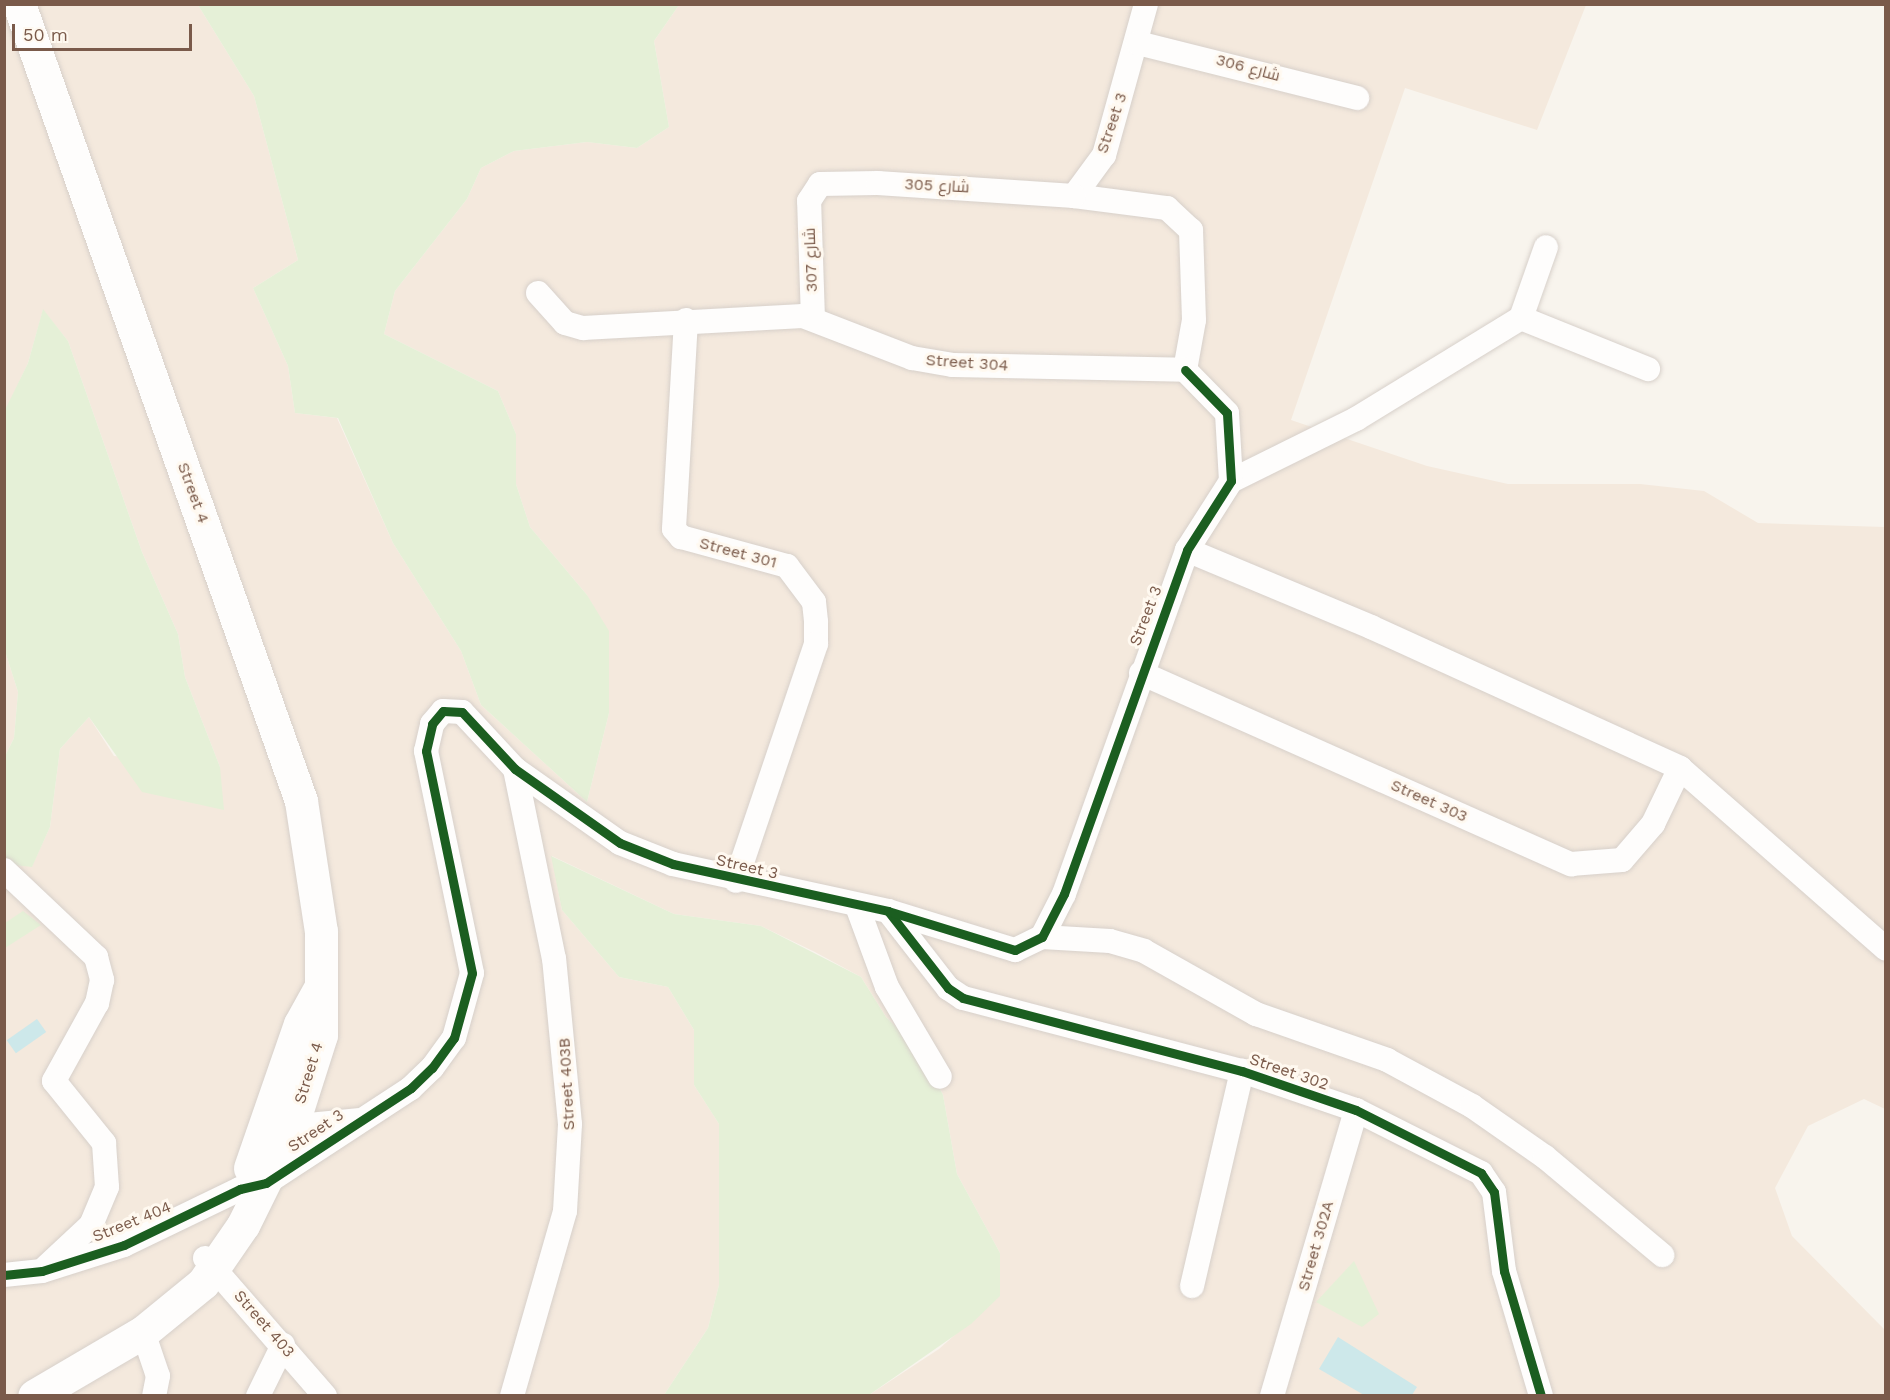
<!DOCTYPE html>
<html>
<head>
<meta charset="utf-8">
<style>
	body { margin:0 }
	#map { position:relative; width:1890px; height:1400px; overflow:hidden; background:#f8f4ed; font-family:"Work Sans",Cairo,sans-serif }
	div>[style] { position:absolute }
	.residential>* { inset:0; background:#f4e9dd }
	.green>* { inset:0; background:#e5f0d7 }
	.water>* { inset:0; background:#cde8ea; transform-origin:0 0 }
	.roads { filter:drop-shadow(0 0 2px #d7d0ca) drop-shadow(0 0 2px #d7d0ca) }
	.minor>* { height:24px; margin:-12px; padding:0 12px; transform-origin:12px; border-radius:12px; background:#fefdfc }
	.secondary>* { height:33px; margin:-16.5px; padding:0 16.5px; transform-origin:16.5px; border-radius:16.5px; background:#fefdfc }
	.cycleway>* { height:9px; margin:-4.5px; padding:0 4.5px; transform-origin:4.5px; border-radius:4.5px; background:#1b5e20 }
	span { translate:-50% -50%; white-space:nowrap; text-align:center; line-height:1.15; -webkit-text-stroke:6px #fff9f0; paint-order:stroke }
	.street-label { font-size:16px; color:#7a5a4a }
	.frame { position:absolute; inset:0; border:6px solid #7a5a4a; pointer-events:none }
	.scale { position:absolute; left:12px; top:24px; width:180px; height:27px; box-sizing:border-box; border:3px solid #7a5a4a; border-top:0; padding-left:8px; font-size:18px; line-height:21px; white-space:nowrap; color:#7a5a4a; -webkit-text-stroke:4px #fff9f0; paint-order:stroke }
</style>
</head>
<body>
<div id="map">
	<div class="residential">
		<div style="clip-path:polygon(5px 5px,198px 5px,254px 96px,298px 260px,253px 288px,288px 366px,295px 413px,337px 418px,393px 543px,461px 651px,481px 705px,587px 802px,609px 713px,587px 595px,530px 527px,516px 484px,516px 434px,498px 391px,384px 334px,395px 291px,467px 199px,481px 168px,514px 151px,587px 142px,637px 148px,669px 127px,654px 41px,679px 5px,1586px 5px,1537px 130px,1405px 88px,1291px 420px,1427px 466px,1508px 484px,1640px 484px,1704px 491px,1758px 523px,1885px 527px,1885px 1109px,1864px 1099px,1808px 1126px,1775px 1188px,1792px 1236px,1885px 1330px,1885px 1395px,869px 1395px,939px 1349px,1000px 1295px,1000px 1253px,957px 1174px,943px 1095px,922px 1052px,886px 1017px,861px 977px,815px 952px,761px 926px,674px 914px,552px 856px,562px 910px,619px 977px,668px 987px,694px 1030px,694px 1085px,719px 1124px,719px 1285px,708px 1328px,664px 1395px,5px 1395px,5px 864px,32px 866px,50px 827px,60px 749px,89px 717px,114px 756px,220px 767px,185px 677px,178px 634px,142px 552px,68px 341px,43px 310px,28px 363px,5px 412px)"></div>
		<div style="clip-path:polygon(4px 648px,18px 692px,14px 738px,5px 756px)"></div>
	</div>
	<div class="green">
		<div style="clip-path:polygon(198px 5px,679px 5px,654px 41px,669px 127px,637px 148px,587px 142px,514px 151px,481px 168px,467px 199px,395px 291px,384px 334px,498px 391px,516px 434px,516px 484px,530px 527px,587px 595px,609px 631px,609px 713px,587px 802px,481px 705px,461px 651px,393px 543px,338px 418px,295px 413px,288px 366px,253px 288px,298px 260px,254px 96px)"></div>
		<div style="clip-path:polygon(43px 309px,68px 341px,142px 552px,178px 634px,185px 677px,220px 767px,224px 810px,142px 792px,89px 717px,60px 749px,50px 827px,32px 867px,5px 864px,5px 756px,14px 738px,18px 692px,4px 648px,4px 412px,28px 363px)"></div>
		<div style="clip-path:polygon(551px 856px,674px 914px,761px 926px,861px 977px,886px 1017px,922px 1052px,943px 1095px,957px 1174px,1000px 1253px,1000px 1296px,971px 1324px,869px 1395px,664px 1395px,708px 1328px,719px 1285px,719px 1124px,694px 1085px,694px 1030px,668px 987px,619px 977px,562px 910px)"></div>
		<div style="clip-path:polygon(23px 911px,41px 925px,5px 948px,5px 923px)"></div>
		<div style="clip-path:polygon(1354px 1261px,1379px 1314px,1362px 1327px,1316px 1302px)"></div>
	</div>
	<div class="water">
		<div style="left:37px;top:1019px;width:16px;height:37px;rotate:55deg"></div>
		<div style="clip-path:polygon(1338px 1337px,1417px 1387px,1412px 1395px,1364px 1395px,1319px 1369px)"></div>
	</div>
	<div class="roads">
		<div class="minor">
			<div style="left:1146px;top:4px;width:157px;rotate:105.5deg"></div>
			<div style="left:1104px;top:155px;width:51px;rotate:126.2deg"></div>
			<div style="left:1074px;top:196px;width:94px;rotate:7.4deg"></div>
			<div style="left:1167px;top:208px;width:33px;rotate:43deg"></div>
			<div style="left:1191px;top:230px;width:90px;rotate:88.1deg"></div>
			<div style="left:1194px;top:320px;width:51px;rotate:100.2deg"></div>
			<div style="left:1138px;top:43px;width:226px;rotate:14.1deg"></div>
			<div style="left:538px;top:293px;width:40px;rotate:48deg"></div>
			<div style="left:565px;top:323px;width:19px;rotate:16deg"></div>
			<div style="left:583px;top:328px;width:220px;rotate:-3.1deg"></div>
			<div style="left:803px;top:316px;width:117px;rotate:21.1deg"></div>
			<div style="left:912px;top:358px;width:42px;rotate:9.7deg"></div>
			<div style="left:953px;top:365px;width:232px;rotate:1.2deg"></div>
			<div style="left:1521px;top:318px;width:75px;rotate:-70.6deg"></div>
			<div style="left:813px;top:319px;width:118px;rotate:-91.9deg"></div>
			<div style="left:809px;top:201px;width:20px;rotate:-57deg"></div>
			<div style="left:820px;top:184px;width:58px;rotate:-1deg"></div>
			<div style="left:878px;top:183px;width:196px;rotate:3.8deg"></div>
			<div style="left:686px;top:320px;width:209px;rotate:93.3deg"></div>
			<div style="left:674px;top:529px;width:11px;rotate:49deg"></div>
			<div style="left:681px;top:537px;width:110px;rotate:15.3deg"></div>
			<div style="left:787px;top:566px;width:45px;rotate:53.1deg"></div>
			<div style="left:814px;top:602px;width:20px;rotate:84deg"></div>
			<div style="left:816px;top:622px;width:22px;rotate:90deg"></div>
			<div style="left:816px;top:644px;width:250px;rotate:108.7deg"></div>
			<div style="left:1231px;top:481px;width:140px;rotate:-26.4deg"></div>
			<div style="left:1356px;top:419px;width:193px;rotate:-31.5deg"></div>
			<div style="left:1521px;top:318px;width:137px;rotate:21.9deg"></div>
			<div style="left:1187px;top:550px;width:199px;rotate:22.7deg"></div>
			<div style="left:1371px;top:627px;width:340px;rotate:24.5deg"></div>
			<div style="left:1680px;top:768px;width:274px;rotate:41.3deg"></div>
			<div style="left:1141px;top:673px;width:471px;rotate:24deg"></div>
			<div style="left:1571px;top:864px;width:51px;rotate:-4.5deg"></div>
			<div style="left:1622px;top:860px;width:48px;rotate:-49.3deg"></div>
			<div style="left:1653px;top:824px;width:62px;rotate:-64.3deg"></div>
			<div style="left:4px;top:870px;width:127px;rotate:43.4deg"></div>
			<div style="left:96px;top:957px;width:24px;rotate:75deg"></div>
			<div style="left:102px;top:980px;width:24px;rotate:102deg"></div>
			<div style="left:97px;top:1003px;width:89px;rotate:118.9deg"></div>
			<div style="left:54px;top:1081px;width:80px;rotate:51.1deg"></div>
			<div style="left:104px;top:1143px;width:44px;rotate:86.1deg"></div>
			<div style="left:107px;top:1187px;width:41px;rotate:112.8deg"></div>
			<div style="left:91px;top:1225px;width:62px;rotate:137deg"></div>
			<div style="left:857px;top:906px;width:86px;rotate:69.7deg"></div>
			<div style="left:887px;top:987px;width:104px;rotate:59.5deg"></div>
			<div style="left:888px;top:911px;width:98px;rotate:52.1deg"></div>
			<div style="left:948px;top:988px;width:18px;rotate:34deg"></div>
			<div style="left:963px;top:998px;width:288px;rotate:14.7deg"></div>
			<div style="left:1242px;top:1071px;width:120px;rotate:18.9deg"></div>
			<div style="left:1356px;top:1110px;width:140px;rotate:26.7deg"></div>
			<div style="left:1481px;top:1173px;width:23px;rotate:56deg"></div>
			<div style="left:1494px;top:1192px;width:80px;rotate:82.8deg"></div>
			<div style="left:1504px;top:1271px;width:130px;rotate:73.5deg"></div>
			<div style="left:1042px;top:937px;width:68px;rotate:3.4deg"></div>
			<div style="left:1110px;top:941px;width:35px;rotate:16deg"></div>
			<div style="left:1144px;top:951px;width:129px;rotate:29.4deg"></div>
			<div style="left:1256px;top:1014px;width:139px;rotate:19.3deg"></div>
			<div style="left:1387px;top:1060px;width:97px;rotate:28.4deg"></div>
			<div style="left:1472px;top:1106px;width:89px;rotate:34.9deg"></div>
			<div style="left:1545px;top:1157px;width:153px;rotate:39.9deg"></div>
			<div style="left:277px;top:1128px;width:82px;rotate:-5.6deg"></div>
			<div style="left:205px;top:1258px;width:183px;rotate:49deg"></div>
			<div style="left:4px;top:1275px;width:38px;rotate:-6deg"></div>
			<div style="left:42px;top:1271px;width:86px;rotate:-17.6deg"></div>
			<div style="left:124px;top:1245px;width:129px;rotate:-25.8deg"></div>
			<div style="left:240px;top:1189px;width:27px;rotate:-13deg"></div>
			<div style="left:266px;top:1183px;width:173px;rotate:-33.2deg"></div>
			<div style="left:411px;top:1088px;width:29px;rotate:-44deg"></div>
			<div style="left:432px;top:1068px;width:37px;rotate:-54deg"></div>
			<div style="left:454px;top:1038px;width:67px;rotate:-74.5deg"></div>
			<div style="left:472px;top:973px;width:227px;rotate:-101.7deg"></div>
			<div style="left:426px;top:751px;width:28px;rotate:-77deg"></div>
			<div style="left:432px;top:724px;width:17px;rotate:-50deg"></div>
			<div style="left:443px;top:711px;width:19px;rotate:3deg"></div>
			<div style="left:462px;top:712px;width:78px;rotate:47.1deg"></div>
			<div style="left:515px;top:769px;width:128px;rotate:35.2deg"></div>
			<div style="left:620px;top:843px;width:57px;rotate:21.6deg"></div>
			<div style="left:673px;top:864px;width:220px;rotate:12.3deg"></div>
			<div style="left:888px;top:911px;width:133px;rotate:17.1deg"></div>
			<div style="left:1015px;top:950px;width:30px;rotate:-26deg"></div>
			<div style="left:1042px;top:937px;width:48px;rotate:-62.9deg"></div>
			<div style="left:1064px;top:894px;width:365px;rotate:-70.3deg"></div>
			<div style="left:1187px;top:550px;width:82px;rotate:-57.5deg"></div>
			<div style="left:1231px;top:481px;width:68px;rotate:-93.4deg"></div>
			<div style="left:1227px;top:413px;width:60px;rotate:-134.3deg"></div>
			<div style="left:1192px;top:1286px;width:221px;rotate:-76.9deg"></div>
			<div style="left:143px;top:1332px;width:46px;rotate:71.2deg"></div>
			<div style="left:158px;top:1376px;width:20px;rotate:101deg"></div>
			<div style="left:258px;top:1396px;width:57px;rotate:-63.9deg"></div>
			<div style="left:512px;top:1396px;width:192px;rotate:-74deg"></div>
			<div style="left:565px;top:1211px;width:87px;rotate:-86.7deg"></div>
			<div style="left:570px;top:1124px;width:166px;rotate:-95.5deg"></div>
			<div style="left:554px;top:959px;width:194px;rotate:-101.6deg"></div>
			<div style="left:1272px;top:1396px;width:298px;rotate:-73.6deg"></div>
		</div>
		<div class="secondary">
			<div style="left:19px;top:4px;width:845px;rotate:70.51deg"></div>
			<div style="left:301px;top:801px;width:132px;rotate:81.3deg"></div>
			<div style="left:321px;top:931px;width:104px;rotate:90deg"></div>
			<div style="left:321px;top:1035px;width:96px;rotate:107.7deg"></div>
			<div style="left:292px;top:1126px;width:110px;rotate:116.3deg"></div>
			<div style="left:243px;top:1225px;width:70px;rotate:124.6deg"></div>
			<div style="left:203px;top:1283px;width:77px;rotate:140.8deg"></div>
			<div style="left:143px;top:1332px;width:126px;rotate:149.6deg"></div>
			<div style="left:250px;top:1168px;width:152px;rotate:-70.9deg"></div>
			<div style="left:300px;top:1024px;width:38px;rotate:-61deg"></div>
		</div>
	</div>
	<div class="cycleway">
		<div style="left:888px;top:911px;width:98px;rotate:52.1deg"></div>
		<div style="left:948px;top:988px;width:18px;rotate:34deg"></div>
		<div style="left:963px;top:998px;width:288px;rotate:14.7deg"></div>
		<div style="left:1242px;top:1071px;width:120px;rotate:18.9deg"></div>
		<div style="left:1356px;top:1110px;width:140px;rotate:26.7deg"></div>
		<div style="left:1481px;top:1173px;width:23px;rotate:56deg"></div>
		<div style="left:1494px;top:1192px;width:80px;rotate:82.8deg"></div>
		<div style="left:1504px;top:1271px;width:130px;rotate:73.5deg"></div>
		<div style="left:4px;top:1275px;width:38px;rotate:-6deg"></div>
		<div style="left:42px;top:1271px;width:86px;rotate:-17.6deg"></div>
		<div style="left:124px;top:1245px;width:129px;rotate:-25.8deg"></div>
		<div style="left:240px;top:1189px;width:27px;rotate:-13deg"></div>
		<div style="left:266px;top:1183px;width:173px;rotate:-33.2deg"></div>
		<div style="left:411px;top:1088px;width:29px;rotate:-44deg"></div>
		<div style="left:432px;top:1068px;width:37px;rotate:-54deg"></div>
		<div style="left:454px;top:1038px;width:67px;rotate:-74.5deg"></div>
		<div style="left:472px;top:973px;width:227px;rotate:-101.7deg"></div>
		<div style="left:426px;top:751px;width:28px;rotate:-77deg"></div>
		<div style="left:432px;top:724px;width:17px;rotate:-50deg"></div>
		<div style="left:443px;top:711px;width:19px;rotate:3deg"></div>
		<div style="left:462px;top:712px;width:78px;rotate:47.1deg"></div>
		<div style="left:515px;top:769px;width:128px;rotate:35.2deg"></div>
		<div style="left:620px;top:843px;width:57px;rotate:21.6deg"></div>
		<div style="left:673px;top:864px;width:220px;rotate:12.3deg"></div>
		<div style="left:888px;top:911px;width:133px;rotate:17.1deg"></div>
		<div style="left:1015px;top:950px;width:30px;rotate:-26deg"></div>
		<div style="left:1042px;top:937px;width:48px;rotate:-62.9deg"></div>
		<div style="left:1064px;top:894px;width:365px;rotate:-70.3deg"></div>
		<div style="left:1187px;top:550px;width:82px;rotate:-57.5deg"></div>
		<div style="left:1231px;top:481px;width:68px;rotate:-93.4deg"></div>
		<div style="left:1227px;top:413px;width:60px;rotate:-134.3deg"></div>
	</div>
	<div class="street-label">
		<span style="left:1248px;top:68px;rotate:15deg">شارع 306</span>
		<span style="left:1112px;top:123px;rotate:-71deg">Street 3</span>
		<span style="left:937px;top:186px;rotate:3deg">شارع 305</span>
		<span style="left:811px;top:260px;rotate:-92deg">شارع 307</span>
		<span style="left:967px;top:363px;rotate:4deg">Street 304</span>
		<span style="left:193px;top:493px;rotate:70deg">Street 4</span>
		<span style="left:738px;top:553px;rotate:15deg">Street 301</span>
		<span style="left:1146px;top:616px;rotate:-69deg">Street 3</span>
		<span style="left:1429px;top:801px;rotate:24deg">Street 303</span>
		<span style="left:747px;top:867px;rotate:13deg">Street 3</span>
		<span style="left:1289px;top:1072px;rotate:19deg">Street 302</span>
		<span style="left:309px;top:1073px;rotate:-73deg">Street 4</span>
		<span style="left:567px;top:1084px;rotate:-93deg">Street 403B</span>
		<span style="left:316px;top:1131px;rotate:-34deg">Street 3</span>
		<span style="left:132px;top:1222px;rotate:-22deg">Street 404</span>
		<span style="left:1316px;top:1246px;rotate:-74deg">Street 302A</span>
		<span style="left:264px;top:1324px;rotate:49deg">Street 403</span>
	</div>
	<div class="frame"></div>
	<div class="scale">50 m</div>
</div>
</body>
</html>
